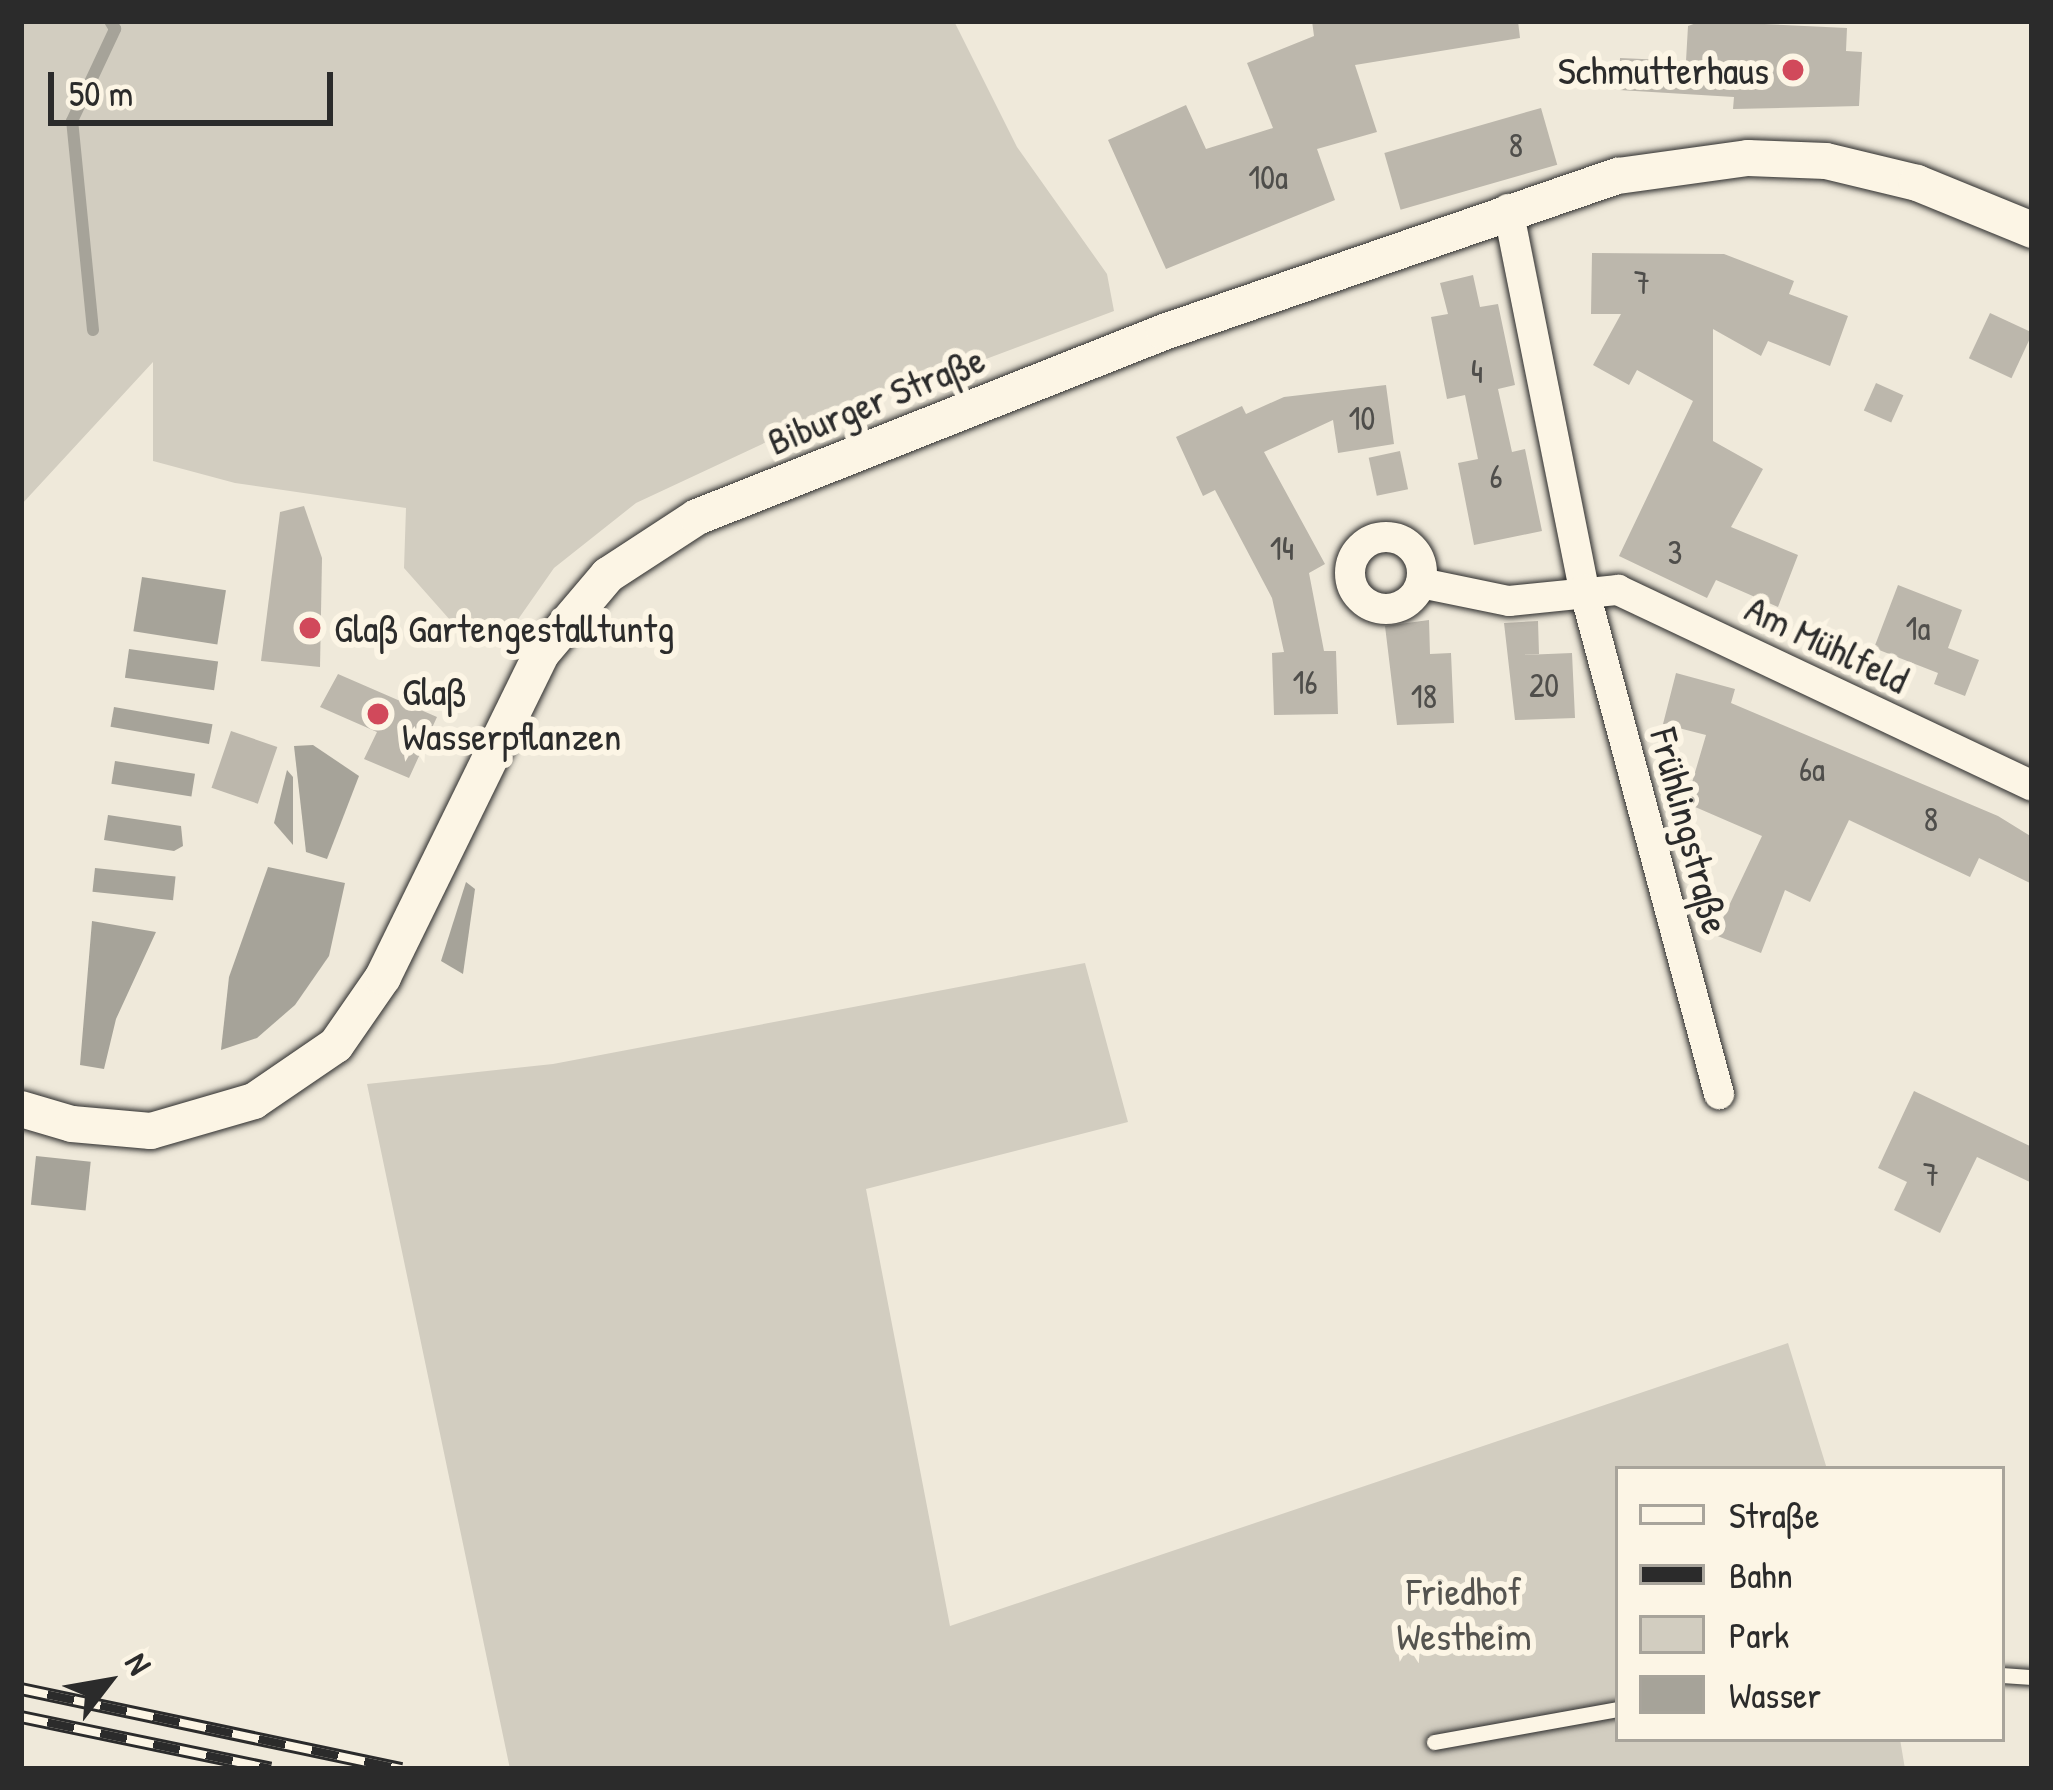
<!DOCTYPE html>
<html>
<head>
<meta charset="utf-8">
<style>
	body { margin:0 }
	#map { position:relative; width:2053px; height:1790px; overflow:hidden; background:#efe9da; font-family:"Patrick Hand",sans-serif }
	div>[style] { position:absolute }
	.green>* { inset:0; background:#d2cdc0 }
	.water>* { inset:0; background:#a6a399; transform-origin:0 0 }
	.stream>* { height:12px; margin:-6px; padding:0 6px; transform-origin:6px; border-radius:6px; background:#a6a399 }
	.building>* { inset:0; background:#bcb7ac; transform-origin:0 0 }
	.roads { filter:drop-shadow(0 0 3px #2b2b2b) drop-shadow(0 0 3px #2b2b2b) }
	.service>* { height:15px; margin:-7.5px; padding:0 7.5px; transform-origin:7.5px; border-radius:7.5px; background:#fcf5e5 }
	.minor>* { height:30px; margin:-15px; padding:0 15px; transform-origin:15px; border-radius:15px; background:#fcf5e5 }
	.minor>.ring { margin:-15px; padding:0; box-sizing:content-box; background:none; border:30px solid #fcf5e5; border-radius:50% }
	.tertiary>* { height:36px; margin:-18px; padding:0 18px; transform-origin:18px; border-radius:18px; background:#fcf5e5 }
	.rail>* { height:14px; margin-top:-7px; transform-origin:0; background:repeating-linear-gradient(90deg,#fcf5e5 0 27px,#2b2b2b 0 54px); box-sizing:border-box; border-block:3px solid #2b2b2b }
	.dots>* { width:33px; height:33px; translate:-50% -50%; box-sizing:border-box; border:6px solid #fcf5e5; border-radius:50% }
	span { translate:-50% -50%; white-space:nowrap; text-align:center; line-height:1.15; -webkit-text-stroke:12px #fcf5e5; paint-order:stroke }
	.number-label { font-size:33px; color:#4f4e4b }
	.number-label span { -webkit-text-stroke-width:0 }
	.poi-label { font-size:39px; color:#2b2b2b }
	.right { translate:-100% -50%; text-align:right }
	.left { translate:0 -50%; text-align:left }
	.street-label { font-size:39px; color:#2b2b2b }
	.park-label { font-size:39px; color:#555450 }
	.frame { position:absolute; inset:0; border:24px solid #2b2b2b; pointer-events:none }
	.legend { position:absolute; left:1615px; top:1466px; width:390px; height:276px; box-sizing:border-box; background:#fcf5e5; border:3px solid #a8a49b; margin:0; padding:15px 21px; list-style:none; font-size:36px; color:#2b2b2b }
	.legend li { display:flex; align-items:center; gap:24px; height:60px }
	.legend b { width:60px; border:3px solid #a8a49b }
	.north { position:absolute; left:48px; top:1622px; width:120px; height:120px; -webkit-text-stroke:9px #fcf5e5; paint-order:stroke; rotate:59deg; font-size:33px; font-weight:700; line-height:48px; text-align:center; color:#2b2b2b }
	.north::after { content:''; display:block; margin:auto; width:42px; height:54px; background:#2b2b2b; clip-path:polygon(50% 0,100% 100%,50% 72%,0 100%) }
	.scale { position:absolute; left:48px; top:72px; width:285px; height:54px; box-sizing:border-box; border:6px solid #2b2b2b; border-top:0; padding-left:15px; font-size:36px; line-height:42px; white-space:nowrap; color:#2b2b2b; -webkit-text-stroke:9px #fcf5e5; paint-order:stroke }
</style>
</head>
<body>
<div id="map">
	<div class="green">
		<div style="clip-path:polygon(21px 21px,954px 21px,1017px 147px,1107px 274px,1114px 311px,775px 438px,636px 503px,554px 568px,505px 638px,458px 629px,404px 568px,406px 508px,235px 483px,153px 461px,153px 362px,21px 505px)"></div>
		<div style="clip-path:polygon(1085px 963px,1128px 1122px,866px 1189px,950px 1626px,1788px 1343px,1827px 1469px,1618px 1469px,1618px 1739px,1900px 1739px,1905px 1769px,510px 1769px,367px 1084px,553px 1064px)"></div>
	</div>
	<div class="water">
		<div style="left:142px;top:577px;width:85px;height:55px;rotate:9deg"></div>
		<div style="left:129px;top:649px;width:90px;height:29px;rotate:8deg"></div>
		<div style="left:114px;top:707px;width:100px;height:20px;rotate:10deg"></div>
		<div style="clip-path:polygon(313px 745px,359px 776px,327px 859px,306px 852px,294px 746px)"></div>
		<div style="left:115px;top:761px;width:81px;height:23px;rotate:9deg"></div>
		<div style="clip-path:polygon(287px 770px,293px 777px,293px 845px,274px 823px)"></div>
		<div style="clip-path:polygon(108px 815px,181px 826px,183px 846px,174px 851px,104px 840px)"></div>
		<div style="clip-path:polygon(268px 867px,345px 883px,329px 956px,295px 1005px,257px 1038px,221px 1050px,229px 977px)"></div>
		<div style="left:95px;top:868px;width:81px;height:24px;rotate:6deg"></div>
		<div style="clip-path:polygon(466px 882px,475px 889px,463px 974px,441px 961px)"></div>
		<div style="clip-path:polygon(92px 921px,156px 932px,116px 1019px,104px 1069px,80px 1065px)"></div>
		<div style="left:36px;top:1156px;width:55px;height:49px;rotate:6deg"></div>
	</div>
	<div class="stream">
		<div style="left:93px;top:330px;width:210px;rotate:-95.7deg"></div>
		<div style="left:72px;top:121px;width:102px;rotate:-64.9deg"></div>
		<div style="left:115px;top:29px;width:9px;rotate:-122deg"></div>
	</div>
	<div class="building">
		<div style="clip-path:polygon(1312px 21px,1518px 21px,1520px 38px,1355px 65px,1377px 132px,1317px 149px,1335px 200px,1166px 269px,1108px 140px,1186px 105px,1206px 149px,1273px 128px,1247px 63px,1314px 36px)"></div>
		<div style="clip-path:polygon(1702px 21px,1847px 28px,1846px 51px,1862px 52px,1859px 106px,1733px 109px,1734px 97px,1619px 90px,1620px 58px,1686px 61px,1688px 26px)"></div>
		<div style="left:1541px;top:108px;width:59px;height:163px;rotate:74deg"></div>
		<div style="clip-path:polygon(1592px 253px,1724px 254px,1794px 281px,1789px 294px,1848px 316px,1830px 366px,1768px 341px,1761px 356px,1713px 329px,1713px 441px,1763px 469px,1731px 527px,1798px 555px,1778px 607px,1716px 580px,1707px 598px,1619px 556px,1693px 401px,1637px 370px,1629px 385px,1593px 365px,1621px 314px,1591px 314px)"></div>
		<div style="clip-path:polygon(1473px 275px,1480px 307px,1498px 304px,1515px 385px,1498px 389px,1512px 452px,1525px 449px,1542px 531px,1474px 545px,1458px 463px,1478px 459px,1465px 395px,1447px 399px,1431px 317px,1448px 314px,1440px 283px)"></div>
		<div style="left:1990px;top:313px;width:47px;height:50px;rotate:25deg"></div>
		<div style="left:1876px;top:383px;width:30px;height:30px;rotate:24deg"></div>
		<div style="clip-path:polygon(1386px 385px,1394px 444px,1338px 453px,1333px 420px,1264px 452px,1325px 564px,1309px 573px,1324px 651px,1336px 651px,1338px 714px,1274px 715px,1272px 653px,1284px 652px,1272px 598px,1215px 490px,1203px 496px,1176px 437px,1242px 406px,1246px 414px,1284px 397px)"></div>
		<div style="left:1400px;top:451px;width:39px;height:32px;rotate:78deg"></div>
		<div style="clip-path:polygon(304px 506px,322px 558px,320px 667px,261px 661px,280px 512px)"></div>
		<div style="clip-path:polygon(1898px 585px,1962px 610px,1948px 648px,1979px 660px,1965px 696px,1934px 684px,1938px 673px,1874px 648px)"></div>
		<div style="clip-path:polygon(1429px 620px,1430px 654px,1451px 653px,1454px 723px,1397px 725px,1385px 626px)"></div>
		<div style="clip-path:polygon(1538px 621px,1539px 654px,1521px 655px,1572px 653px,1575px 718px,1515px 720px,1504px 623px)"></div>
		<div style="clip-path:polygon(1676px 673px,1735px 689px,1731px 703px,1998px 816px,2032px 837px,2032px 884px,1979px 858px,1970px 877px,1849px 820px,1810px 902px,1785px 890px,1761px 953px,1715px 935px,1762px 836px,1686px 803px,1706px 735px,1663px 724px)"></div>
		<div style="clip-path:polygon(338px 674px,437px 717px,409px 778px,364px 759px,377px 732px,320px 707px)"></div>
		<div style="left:231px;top:731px;width:49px;height:60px;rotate:19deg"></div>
		<div style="clip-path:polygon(1914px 1091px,2032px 1147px,2032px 1183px,1977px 1157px,1940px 1233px,1894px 1210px,1907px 1182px,1878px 1168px)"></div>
	</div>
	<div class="roads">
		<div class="service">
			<div style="left:2002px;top:1675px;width:30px;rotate:4deg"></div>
			<div style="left:1434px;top:1742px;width:187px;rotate:-10.2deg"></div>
		</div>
		<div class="minor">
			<div style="left:1508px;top:209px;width:388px;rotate:78.7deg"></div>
			<div style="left:1584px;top:589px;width:523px;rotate:75.03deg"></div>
			<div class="ring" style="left:1350px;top:537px;width:42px;height:42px"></div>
			<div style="left:1421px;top:583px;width:90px;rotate:11.6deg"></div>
			<div style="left:1509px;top:601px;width:110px;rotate:-5.8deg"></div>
			<div style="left:1618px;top:590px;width:458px;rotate:25.3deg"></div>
		</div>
		<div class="tertiary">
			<div style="left:21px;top:1109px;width:53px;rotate:16.4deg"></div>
			<div style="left:72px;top:1124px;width:79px;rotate:5.1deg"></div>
			<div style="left:151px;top:1131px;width:107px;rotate:-16.2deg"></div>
			<div style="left:254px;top:1101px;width:99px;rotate:-34.3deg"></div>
			<div style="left:336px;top:1045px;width:83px;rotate:-55.3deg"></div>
			<div style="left:383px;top:977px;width:360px;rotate:-63.9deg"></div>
			<div style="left:541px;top:654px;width:104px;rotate:-49.7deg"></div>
			<div style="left:608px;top:575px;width:106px;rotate:-33.1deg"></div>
			<div style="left:697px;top:517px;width:502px;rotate:-21.61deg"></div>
			<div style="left:1164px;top:332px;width:480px;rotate:-19deg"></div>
			<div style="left:1618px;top:176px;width:131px;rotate:-7.9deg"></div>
			<div style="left:1748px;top:158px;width:78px;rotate:2.2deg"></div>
			<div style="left:1826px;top:161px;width:94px;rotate:13.6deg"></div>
			<div style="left:1917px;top:183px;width:124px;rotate:22.2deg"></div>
		</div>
	</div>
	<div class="rail">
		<div style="left:21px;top:1689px;width:389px;rotate:11.9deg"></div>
		<div style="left:21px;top:1717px;width:255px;rotate:11.7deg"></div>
	</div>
	<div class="dots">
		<div style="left:1793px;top:70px;background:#d1495b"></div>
		<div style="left:310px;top:628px;background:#d1495b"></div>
		<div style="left:378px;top:714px;background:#d1495b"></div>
	</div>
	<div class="number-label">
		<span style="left:1516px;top:146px">8</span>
		<span style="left:1268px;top:178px">10a</span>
		<span style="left:1642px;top:283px">7</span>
		<span style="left:1477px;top:372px">4</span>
		<span style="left:1362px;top:419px">10</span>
		<span style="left:1496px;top:477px">6</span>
		<span style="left:1282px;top:549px">14</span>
		<span style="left:1675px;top:553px">3</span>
		<span style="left:1918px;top:629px">1a</span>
		<span style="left:1305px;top:683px">16</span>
		<span style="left:1544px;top:686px">20</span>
		<span style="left:1424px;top:697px">18</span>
		<span style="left:1812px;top:770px">6a</span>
		<span style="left:1931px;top:820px">8</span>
		<span style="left:1931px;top:1175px">7</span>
	</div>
	<div class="poi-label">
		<span class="right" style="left:1769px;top:70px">Schmutterhaus</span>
		<span class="left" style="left:334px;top:628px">Glaß Gartengestalltuntg</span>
		<span class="left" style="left:402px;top:714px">Glaß<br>Wasserpflanzen</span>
	</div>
	<div class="street-label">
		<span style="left:876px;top:400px;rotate:-22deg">Biburger Straße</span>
		<span style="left:1827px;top:644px;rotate:26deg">Am Mühlfeld</span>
		<span style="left:1690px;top:831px;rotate:75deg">Frühlingstraße</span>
	</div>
	<div class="park-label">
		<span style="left:1464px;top:1614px">Friedhof<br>Westheim</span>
	</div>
	<div class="frame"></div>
	<ul class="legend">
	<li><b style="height:15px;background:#fcf5e5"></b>Straße</li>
	<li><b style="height:15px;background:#2b2b2b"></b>Bahn</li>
	<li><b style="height:33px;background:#d2cdc0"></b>Park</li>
	<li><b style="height:33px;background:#a6a399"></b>Wasser</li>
	</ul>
	<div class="north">N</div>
	<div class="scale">50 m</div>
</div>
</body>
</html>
